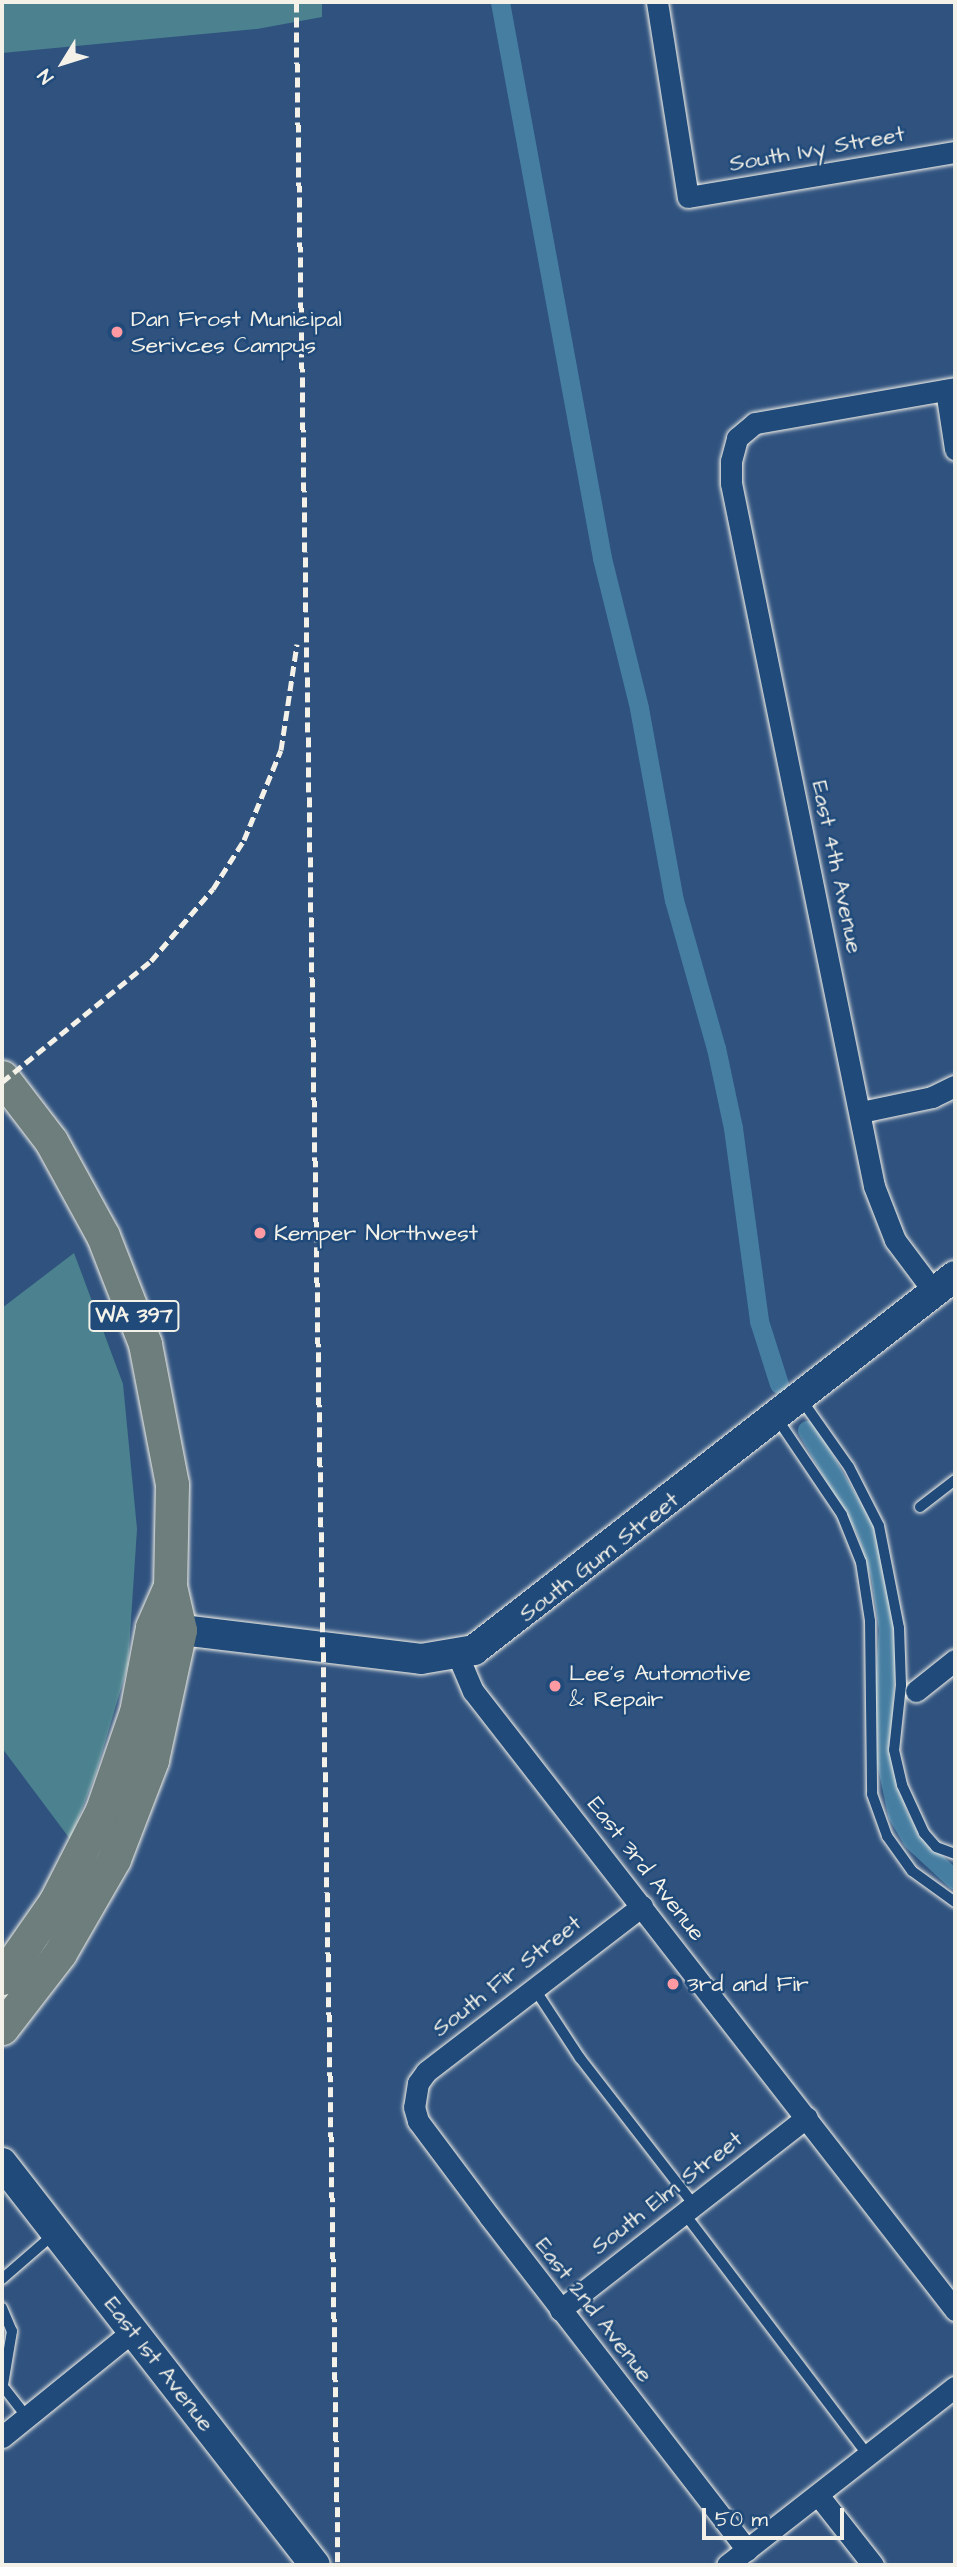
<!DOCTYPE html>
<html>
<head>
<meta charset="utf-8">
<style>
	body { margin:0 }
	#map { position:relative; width:957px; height:2567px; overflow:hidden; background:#2f527f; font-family:"Architects Daughter",sans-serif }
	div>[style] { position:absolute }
	.green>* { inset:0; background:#4c828f }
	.canal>* { height:19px; margin:-9.5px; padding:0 9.5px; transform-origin:9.5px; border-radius:9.5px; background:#467ea2 }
	.roads { filter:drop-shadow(0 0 2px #f4f1e8) drop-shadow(0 0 2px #f4f1e8) }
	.service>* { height:10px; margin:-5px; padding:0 5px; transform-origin:5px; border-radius:5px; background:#1f4a7a }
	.minor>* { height:21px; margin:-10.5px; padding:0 10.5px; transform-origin:10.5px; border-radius:10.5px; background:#1f4a7a }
	.secondary>* { height:30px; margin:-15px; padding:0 15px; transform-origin:15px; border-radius:15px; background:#1f4a7a }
	.primary>* { height:33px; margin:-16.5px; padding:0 16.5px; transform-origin:16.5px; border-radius:16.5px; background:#6d7e7c }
	.rail>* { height:5px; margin-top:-2.5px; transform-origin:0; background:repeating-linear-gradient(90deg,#f4f1e8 0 10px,transparent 0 15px) }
	.dots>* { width:19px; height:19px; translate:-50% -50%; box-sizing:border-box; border:4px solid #1f4a7a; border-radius:50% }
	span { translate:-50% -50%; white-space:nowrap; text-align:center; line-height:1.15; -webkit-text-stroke:5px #1f4a7a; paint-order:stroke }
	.shield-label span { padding:2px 5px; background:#1f4a7a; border:2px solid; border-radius:5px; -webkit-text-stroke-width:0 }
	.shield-label { font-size:21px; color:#f4f1e8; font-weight:700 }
	.street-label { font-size:23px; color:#f4f1e8 }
	.poi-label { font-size:23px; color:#f4f1e8 }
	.left { translate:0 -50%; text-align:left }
	.frame { position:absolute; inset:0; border:4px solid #f4f1e8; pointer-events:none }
	.north { position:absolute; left:28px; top:28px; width:70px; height:70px; -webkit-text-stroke:5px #1f4a7a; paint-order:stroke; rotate:232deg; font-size:19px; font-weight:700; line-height:28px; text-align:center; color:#f4f1e8 }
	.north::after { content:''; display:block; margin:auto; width:24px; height:32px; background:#f4f1e8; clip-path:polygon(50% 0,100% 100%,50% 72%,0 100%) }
	.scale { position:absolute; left:702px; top:2508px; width:142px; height:32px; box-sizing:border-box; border:4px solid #f4f1e8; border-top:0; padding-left:9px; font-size:21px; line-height:24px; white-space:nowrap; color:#f4f1e8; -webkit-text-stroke:5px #1f4a7a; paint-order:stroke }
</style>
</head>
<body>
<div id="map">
	<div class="green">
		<div style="clip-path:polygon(2px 2px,322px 2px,322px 17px,257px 29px,2px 53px)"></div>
		<div style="clip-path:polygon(74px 1253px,123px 1384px,137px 1529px,128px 1665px,95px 1776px,70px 1839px,2px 1748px,2px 1308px)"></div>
	</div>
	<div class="canal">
		<div style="left:500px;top:2px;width:565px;rotate:79.6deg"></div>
		<div style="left:602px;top:558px;width:154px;rotate:76.1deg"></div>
		<div style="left:639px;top:708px;width:195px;rotate:79.7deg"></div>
		<div style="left:674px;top:900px;width:154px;rotate:74.2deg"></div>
		<div style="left:716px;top:1048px;width:82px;rotate:78deg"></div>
		<div style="left:733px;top:1128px;width:195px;rotate:82.3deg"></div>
		<div style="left:759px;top:1321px;width:66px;rotate:72.4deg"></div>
		<div style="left:807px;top:1430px;width:115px;rotate:59.6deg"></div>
		<div style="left:865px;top:1529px;width:48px;rotate:71.9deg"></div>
		<div style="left:880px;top:1575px;width:55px;rotate:81.6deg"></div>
		<div style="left:888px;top:1629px;width:109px;rotate:93.7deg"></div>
		<div style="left:881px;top:1738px;width:78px;rotate:78.1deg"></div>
		<div style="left:897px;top:1814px;width:30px;rotate:60deg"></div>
		<div style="left:912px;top:1840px;width:59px;rotate:42.9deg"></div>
	</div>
	<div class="roads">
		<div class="service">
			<div style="left:801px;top:1399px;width:83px;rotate:54.8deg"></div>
			<div style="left:849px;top:1467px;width:66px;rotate:63deg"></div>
			<div style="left:879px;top:1526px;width:104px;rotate:78.9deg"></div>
			<div style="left:899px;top:1628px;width:57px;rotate:88deg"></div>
			<div style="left:901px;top:1685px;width:65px;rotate:96.1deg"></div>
			<div style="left:894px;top:1750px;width:36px;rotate:77deg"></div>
			<div style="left:902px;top:1785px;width:53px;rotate:65.4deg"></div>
			<div style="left:924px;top:1833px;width:18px;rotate:49deg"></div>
			<div style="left:936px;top:1847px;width:20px;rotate:20deg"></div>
			<div style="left:776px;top:1417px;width:118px;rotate:56deg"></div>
			<div style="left:842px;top:1515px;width:51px;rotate:68deg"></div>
			<div style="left:861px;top:1562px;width:60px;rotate:81.3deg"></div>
			<div style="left:870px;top:1621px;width:173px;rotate:89.3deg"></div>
			<div style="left:872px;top:1794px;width:45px;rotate:70.3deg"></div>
			<div style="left:887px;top:1836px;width:43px;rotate:54.5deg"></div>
			<div style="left:912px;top:1871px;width:53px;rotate:35.8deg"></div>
			<div style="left:920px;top:1507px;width:44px;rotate:-37.6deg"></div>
			<div style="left:534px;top:1988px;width:84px;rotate:56.7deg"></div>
			<div style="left:580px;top:2058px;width:186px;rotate:52.2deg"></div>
			<div style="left:684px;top:2213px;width:304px;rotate:52.8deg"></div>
			<div style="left:2px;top:2279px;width:69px;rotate:-40.9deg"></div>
			<div style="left:2px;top:2308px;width:25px;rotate:67deg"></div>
			<div style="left:12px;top:2331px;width:61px;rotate:99.5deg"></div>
			<div style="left:5px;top:2389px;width:36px;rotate:52deg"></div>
		</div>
		<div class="minor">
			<div style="left:657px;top:2px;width:197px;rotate:81deg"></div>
			<div style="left:688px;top:197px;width:271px;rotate:-9.6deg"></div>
			<div style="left:946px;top:390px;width:60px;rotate:81.3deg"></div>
			<div style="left:861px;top:1112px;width:73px;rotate:-11.9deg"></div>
			<div style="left:932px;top:1097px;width:25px;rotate:-26deg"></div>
			<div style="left:934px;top:1292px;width:65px;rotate:-126.9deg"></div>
			<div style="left:895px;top:1240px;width:58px;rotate:-111.3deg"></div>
			<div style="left:874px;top:1186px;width:717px;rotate:-101.5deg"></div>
			<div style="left:731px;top:483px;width:22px;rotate:-90deg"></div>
			<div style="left:731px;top:461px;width:24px;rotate:-75deg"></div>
			<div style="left:737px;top:438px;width:23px;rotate:-40deg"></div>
			<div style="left:755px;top:423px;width:203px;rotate:-9.9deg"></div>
			<div style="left:458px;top:1656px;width:38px;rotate:67deg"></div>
			<div style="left:473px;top:1691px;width:785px;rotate:52.09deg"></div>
			<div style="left:916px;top:1691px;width:50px;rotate:-38.5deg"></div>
			<div style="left:642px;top:1906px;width:272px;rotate:142.5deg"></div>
			<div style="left:426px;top:2072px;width:14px;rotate:126deg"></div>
			<div style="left:418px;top:2083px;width:24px;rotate:99deg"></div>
			<div style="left:414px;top:2107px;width:15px;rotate:74deg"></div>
			<div style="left:418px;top:2121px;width:119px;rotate:53.2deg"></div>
			<div style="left:489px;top:2216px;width:422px;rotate:52.3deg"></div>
			<div style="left:560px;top:2310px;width:313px;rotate:-38deg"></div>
			<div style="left:2px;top:2437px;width:170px;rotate:-39deg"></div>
			<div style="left:818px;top:2495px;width:89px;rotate:51.8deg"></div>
			<div style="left:727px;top:2565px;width:289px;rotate:-38deg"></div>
		</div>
		<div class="secondary">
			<div style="left:157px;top:1627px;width:266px;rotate:6.9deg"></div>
			<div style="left:421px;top:1659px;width:54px;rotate:-9.6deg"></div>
			<div style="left:474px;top:1650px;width:609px;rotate:-37.87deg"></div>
			<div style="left:2px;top:2163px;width:509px;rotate:52.1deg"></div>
		</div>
		<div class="primary">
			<div style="left:2px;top:1077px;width:81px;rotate:52.6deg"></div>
			<div style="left:51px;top:1141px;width:108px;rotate:61.3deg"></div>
			<div style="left:103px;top:1236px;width:116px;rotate:68.7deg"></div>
			<div style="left:145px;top:1344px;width:143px;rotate:79.1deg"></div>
			<div style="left:172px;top:1484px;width:102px;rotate:91.1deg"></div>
			<div style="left:170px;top:1586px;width:45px;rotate:77.2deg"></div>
			<div style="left:180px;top:1630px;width:133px;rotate:102.2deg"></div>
			<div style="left:152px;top:1760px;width:106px;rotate:111deg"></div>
			<div style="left:114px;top:1859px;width:108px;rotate:119.9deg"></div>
			<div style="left:60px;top:1953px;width:95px;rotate:127.7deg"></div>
			<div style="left:2px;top:1978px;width:93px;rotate:-55.1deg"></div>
			<div style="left:55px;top:1902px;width:103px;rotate:-62.9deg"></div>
			<div style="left:102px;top:1810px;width:104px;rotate:-70.9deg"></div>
			<div style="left:136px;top:1712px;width:86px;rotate:-79.3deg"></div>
			<div style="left:152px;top:1627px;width:45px;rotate:-66.3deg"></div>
		</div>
	</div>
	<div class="rail">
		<div style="left:296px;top:2px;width:2563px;rotate:89.06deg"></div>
		<div style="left:2px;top:1082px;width:192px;rotate:-39.1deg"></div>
		<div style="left:151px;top:961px;width:95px;rotate:-49.3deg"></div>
		<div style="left:213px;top:889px;width:58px;rotate:-57.7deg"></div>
		<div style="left:244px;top:840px;width:97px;rotate:-67.7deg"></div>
		<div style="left:281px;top:750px;width:107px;rotate:-81.4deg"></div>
	</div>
	<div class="dots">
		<div style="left:117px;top:332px;background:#ff9aa2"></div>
		<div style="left:260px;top:1233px;background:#ff9aa2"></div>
		<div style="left:555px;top:1686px;background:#ff9aa2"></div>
		<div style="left:673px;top:1984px;background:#ff9aa2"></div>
	</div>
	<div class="shield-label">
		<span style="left:134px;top:1316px">WA 397</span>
	</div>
	<div class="street-label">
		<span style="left:817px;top:149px;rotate:-10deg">South Ivy Street</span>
		<span style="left:837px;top:867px;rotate:78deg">East 4th Avenue</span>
		<span style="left:599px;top:1557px;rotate:-38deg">South Gum Street</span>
		<span style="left:646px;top:1869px;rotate:52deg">East 3rd Avenue</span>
		<span style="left:507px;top:1976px;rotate:-38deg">South Fir Street</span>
		<span style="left:667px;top:2193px;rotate:-38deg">South Elm Street</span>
		<span style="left:594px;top:2310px;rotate:52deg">East 2nd Avenue</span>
		<span style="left:159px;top:2364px;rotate:52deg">East 1st Avenue</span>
	</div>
	<div class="poi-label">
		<span class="left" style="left:131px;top:332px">Dan Frost Municipal<br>Serivces Campus</span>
		<span class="left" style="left:274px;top:1233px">Kemper Northwest</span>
		<span class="left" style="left:569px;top:1686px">Lee's Automotive<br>&amp; Repair</span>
		<span class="left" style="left:687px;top:1984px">3rd and Fir</span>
	</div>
	<div class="frame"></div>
	<div class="north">N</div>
	<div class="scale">50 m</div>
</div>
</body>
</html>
